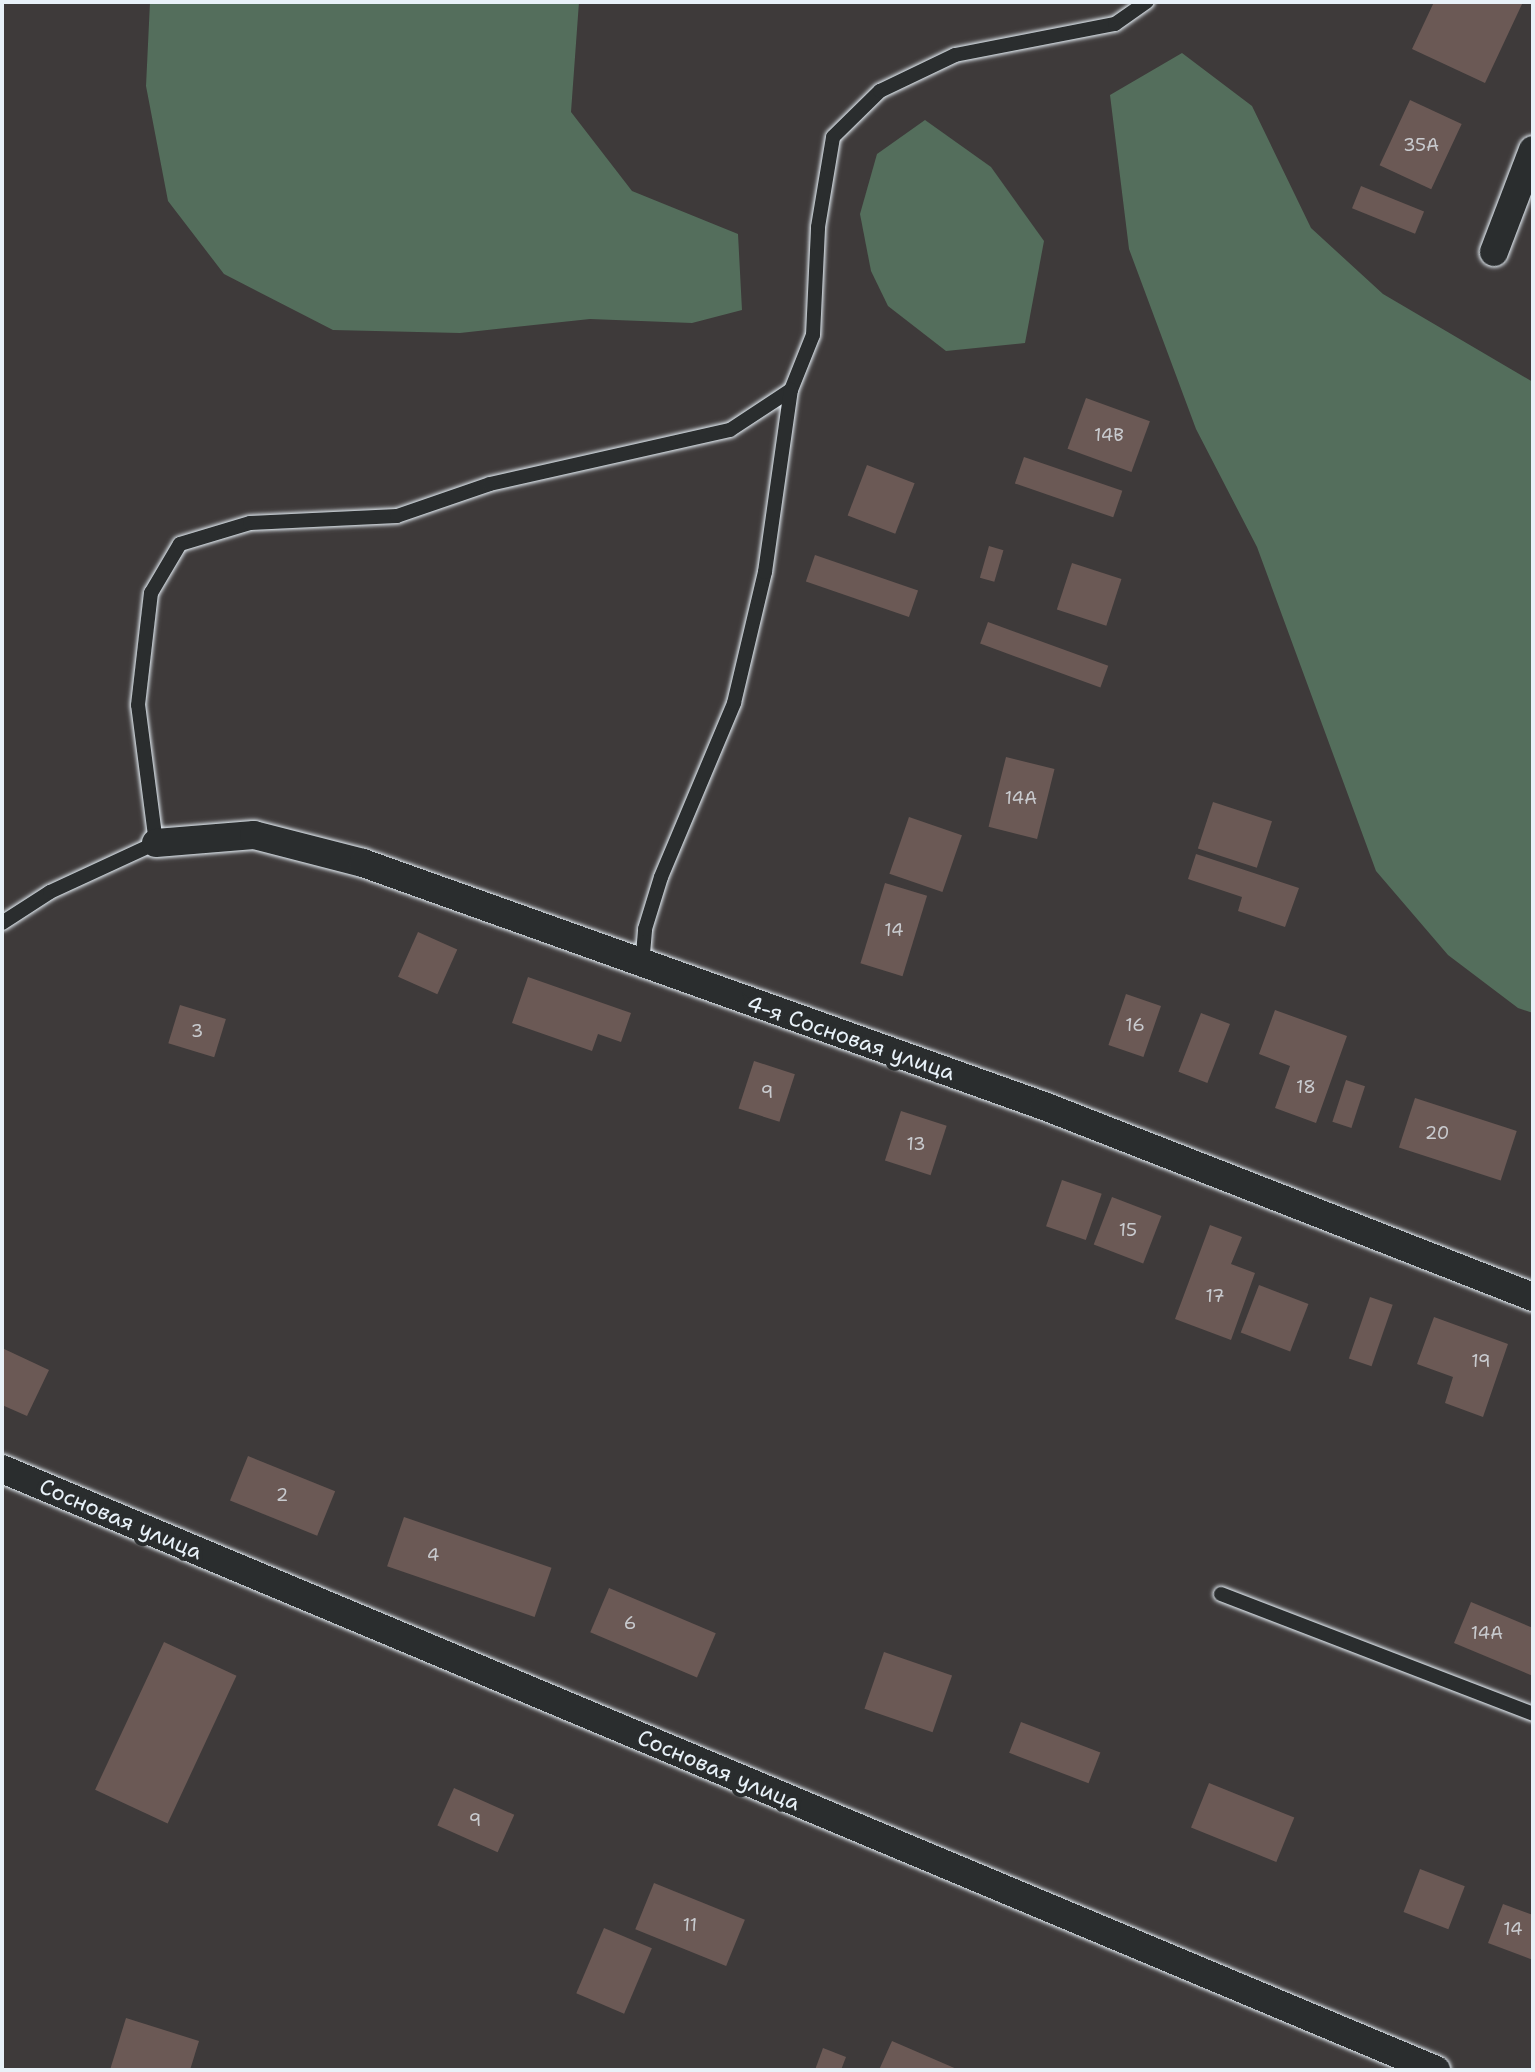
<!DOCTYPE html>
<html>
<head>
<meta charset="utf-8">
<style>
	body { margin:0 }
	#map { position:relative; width:1535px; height:2072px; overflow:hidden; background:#3e3a3a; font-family:"Shantell Sans",sans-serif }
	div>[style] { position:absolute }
	.green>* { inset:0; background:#546e5c }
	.building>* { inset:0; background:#6b5955; transform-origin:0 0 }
	.roads { filter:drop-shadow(0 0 2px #e8f1f8) drop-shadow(0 0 2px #e8f1f8) }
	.service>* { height:14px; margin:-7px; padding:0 7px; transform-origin:7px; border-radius:7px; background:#2a2d2e }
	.minor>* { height:28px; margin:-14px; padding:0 14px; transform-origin:14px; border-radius:14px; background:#2a2d2e }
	span { translate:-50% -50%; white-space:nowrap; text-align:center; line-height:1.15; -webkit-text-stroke:8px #2a2d2e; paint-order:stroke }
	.number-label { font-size:18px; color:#c9cbcf }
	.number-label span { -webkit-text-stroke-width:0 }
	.street-label { font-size:22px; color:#e8f1f8 }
	.frame { position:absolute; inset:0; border:4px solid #e8f1f8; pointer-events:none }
</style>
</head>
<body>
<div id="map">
	<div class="green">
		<div style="clip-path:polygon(150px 2px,579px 2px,571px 112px,632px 191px,738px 234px,742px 310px,692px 323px,590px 319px,460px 333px,333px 330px,224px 274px,168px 201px,146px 86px)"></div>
		<div style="clip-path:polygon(1182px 53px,1252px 106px,1311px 228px,1383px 294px,1533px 382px,1533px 1013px,1518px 1008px,1448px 955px,1376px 871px,1257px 547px,1196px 429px,1129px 249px,1110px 95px)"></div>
		<div style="clip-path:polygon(925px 120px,991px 167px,1044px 241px,1025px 343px,946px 351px,888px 306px,871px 271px,860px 214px,877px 154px)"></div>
	</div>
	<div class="building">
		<div style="clip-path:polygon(1434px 2px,1523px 2px,1485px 83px,1412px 49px)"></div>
		<div style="left:1410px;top:100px;width:57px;height:72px;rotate:25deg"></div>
		<div style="left:1361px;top:186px;width:68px;height:24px;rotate:22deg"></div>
		<div style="left:1086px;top:398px;width:68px;height:54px;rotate:20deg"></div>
		<div style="left:1024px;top:457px;width:104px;height:28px;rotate:19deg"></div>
		<div style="left:867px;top:465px;width:51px;height:54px;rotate:21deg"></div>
		<div style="left:989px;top:546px;width:15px;height:33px;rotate:16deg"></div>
		<div style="left:815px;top:555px;width:109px;height:28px;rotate:19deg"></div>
		<div style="left:1072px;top:563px;width:52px;height:49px;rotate:18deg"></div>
		<div style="left:988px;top:622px;width:128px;height:23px;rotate:20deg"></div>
		<div style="left:1006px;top:757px;width:50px;height:72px;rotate:14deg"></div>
		<div style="left:1213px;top:802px;width:62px;height:49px;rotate:18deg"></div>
		<div style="left:909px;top:817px;width:56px;height:60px;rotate:19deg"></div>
		<div style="clip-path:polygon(1196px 854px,1299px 888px,1285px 927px,1238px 911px,1242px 897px,1188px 879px)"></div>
		<div style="left:885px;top:883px;width:44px;height:84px;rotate:17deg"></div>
		<div style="left:418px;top:932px;width:43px;height:49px;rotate:24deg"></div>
		<div style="clip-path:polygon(528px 977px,631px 1013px,621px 1042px,598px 1034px,592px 1051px,512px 1023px)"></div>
		<div style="left:1126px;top:994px;width:37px;height:54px;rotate:19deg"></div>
		<div style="left:180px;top:1005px;width:48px;height:40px;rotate:17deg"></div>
		<div style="clip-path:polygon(1275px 1010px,1347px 1036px,1316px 1123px,1275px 1108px,1290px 1066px,1259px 1054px)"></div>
		<div style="left:1201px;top:1013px;width:31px;height:63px;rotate:21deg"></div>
		<div style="left:754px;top:1061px;width:43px;height:50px;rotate:18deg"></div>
		<div style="left:1346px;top:1080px;width:20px;height:44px;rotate:18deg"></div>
		<div style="left:1415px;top:1098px;width:107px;height:52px;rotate:18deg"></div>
		<div style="left:901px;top:1111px;width:48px;height:52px;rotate:18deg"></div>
		<div style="left:1062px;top:1180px;width:42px;height:49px;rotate:19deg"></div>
		<div style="left:1112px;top:1197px;width:53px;height:51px;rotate:21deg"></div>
		<div style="clip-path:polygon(1210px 1225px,1242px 1237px,1231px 1264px,1255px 1273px,1231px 1340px,1175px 1319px)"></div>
		<div style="left:1259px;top:1285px;width:53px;height:51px;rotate:21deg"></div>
		<div style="left:1370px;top:1297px;width:24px;height:65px;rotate:19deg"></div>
		<div style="clip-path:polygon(1434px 1317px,1508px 1344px,1483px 1417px,1445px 1403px,1453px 1377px,1417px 1364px)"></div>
		<div style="clip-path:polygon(2px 1348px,49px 1370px,27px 1416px,2px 1405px)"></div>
		<div style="left:248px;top:1456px;width:94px;height:48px;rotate:22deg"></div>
		<div style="left:404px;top:1517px;width:156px;height:52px;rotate:19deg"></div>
		<div style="left:609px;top:1588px;width:116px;height:48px;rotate:23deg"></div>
		<div style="clip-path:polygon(1471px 1602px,1533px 1628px,1533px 1676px,1454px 1643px)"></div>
		<div style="left:164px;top:1642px;width:80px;height:163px;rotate:25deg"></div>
		<div style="left:884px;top:1652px;width:72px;height:60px;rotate:19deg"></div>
		<div style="left:1021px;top:1722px;width:85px;height:33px;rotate:21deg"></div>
		<div style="left:1209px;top:1783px;width:92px;height:48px;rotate:22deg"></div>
		<div style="left:454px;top:1788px;width:66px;height:41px;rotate:24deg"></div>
		<div style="left:1420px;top:1869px;width:48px;height:46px;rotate:21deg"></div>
		<div style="left:654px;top:1883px;width:98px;height:50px;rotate:22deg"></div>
		<div style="clip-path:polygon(1503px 1904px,1533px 1915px,1533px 1960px,1488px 1943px)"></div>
		<div style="left:604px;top:1928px;width:52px;height:71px;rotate:23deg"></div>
		<div style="clip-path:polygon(126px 2018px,199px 2041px,190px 2070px,110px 2070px)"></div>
		<div style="clip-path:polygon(892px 2041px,959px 2070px,879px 2070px)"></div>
		<div style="clip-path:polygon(823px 2048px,846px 2057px,841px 2070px,815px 2070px)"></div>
	</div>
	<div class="roads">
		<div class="service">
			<div style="left:2px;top:923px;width:57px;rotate:-32.9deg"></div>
			<div style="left:50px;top:892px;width:117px;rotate:-24.8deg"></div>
			<div style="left:156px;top:843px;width:139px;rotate:-97.4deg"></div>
			<div style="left:138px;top:705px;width:113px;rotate:-83.4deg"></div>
			<div style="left:151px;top:593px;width:57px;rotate:-59.4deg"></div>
			<div style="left:180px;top:544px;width:73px;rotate:-16.7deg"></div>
			<div style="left:250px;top:523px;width:147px;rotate:-2.7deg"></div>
			<div style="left:397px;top:516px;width:98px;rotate:-19deg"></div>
			<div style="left:490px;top:484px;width:246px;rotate:-12.7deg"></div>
			<div style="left:730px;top:430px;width:73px;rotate:-33.3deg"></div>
			<div style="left:791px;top:390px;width:59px;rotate:-68.2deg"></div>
			<div style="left:813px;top:335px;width:108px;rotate:-87.3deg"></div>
			<div style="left:818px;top:227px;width:91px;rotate:-80.5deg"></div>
			<div style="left:833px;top:137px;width:66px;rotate:-44.4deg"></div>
			<div style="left:880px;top:91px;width:83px;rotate:-25.6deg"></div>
			<div style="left:955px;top:55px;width:163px;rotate:-11deg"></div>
			<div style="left:1115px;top:24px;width:39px;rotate:-35deg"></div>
			<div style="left:642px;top:965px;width:36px;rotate:-85deg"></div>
			<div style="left:645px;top:929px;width:54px;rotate:-72.9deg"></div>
			<div style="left:661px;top:877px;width:189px;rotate:-67.2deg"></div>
			<div style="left:734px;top:703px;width:135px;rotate:-76.7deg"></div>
			<div style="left:765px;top:572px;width:184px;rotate:-81.9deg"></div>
			<div style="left:1221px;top:1594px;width:334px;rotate:21deg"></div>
		</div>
		<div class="minor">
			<div style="left:1494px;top:252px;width:109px;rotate:-69.1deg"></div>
			<div style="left:156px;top:843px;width:98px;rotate:-4.7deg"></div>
			<div style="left:254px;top:835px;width:113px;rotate:14.4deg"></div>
			<div style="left:363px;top:863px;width:723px;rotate:19.64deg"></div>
			<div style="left:1044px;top:1106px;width:525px;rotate:21.34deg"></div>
			<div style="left:2px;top:1469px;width:1555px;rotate:22.74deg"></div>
		</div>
	</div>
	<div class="number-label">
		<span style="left:1421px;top:145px">35А</span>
		<span style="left:1109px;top:435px">14В</span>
		<span style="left:1021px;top:798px">14А</span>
		<span style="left:894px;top:930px">14</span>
		<span style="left:1135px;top:1025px">16</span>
		<span style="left:197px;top:1031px">3</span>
		<span style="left:1306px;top:1087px">18</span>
		<span style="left:767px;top:1092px">9</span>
		<span style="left:1437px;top:1133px">20</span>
		<span style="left:916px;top:1144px">13</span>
		<span style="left:1128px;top:1230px">15</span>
		<span style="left:1215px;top:1296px">17</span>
		<span style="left:1481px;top:1361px">19</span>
		<span style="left:282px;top:1495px">2</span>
		<span style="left:433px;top:1555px">4</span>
		<span style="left:630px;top:1623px">6</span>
		<span style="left:1487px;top:1633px">14А</span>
		<span style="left:475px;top:1820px">9</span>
		<span style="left:690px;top:1925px">11</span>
		<span style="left:1513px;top:1929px">14</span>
	</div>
	<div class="street-label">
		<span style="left:851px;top:1038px;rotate:19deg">4-я Сосновая улица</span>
		<span style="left:121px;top:1519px;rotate:23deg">Сосновая улица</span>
		<span style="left:719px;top:1770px;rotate:23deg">Сосновая улица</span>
	</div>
	<div class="frame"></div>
</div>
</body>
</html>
